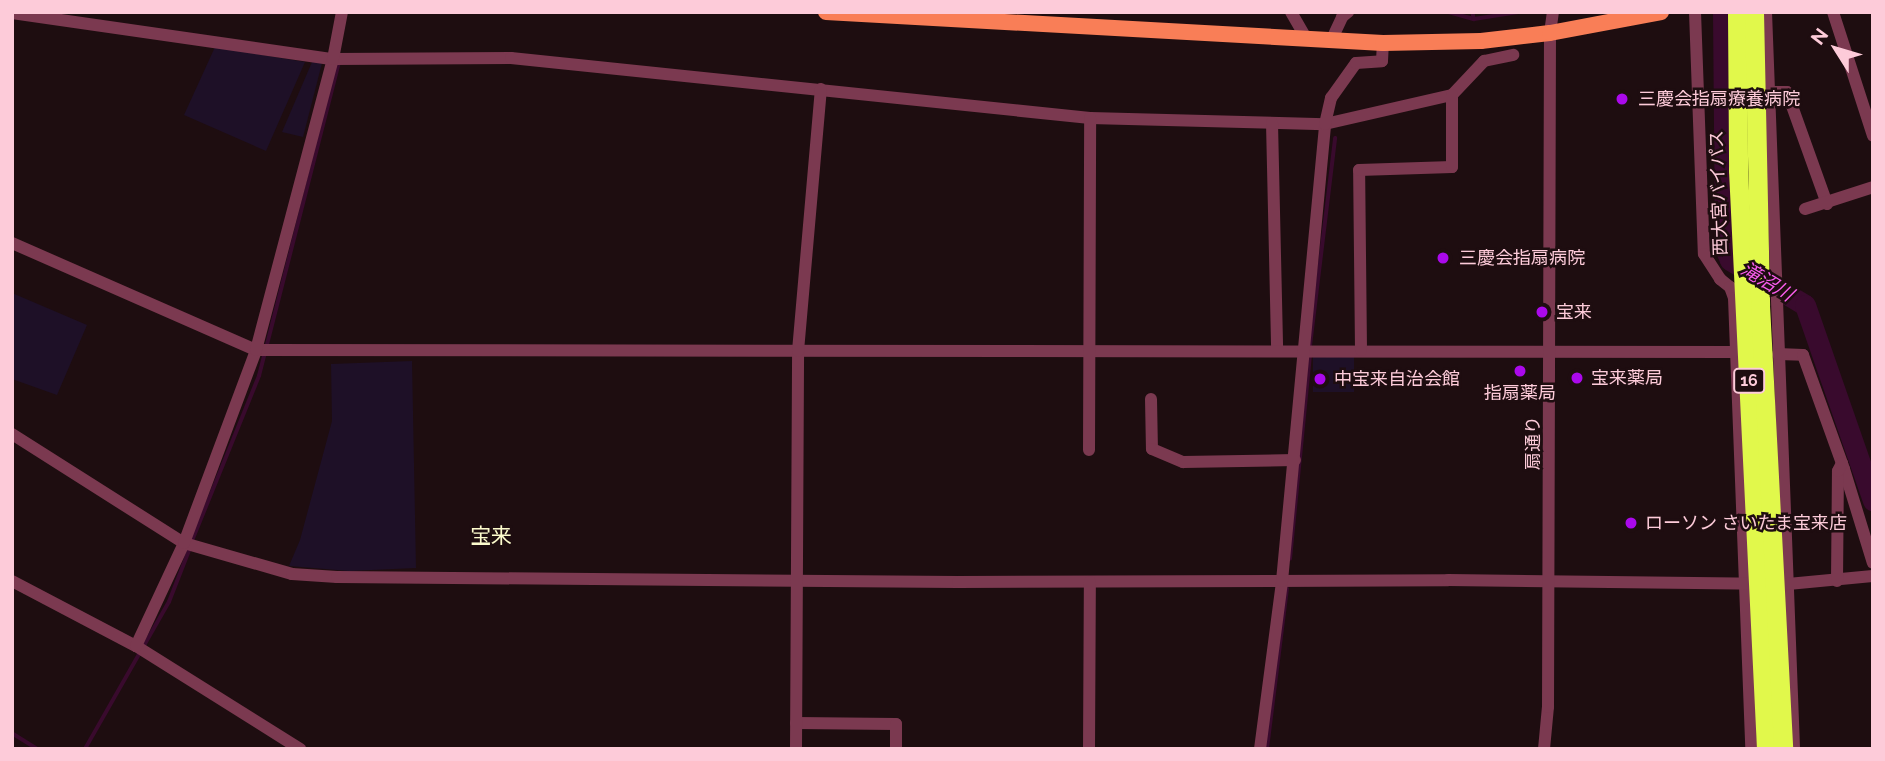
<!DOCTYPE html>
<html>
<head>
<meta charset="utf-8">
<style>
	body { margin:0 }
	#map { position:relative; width:1885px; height:761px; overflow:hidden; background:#1e0d10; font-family:Raleway,"Noto Sans JP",sans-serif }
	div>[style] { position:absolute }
	.green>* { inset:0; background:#1e1027; transform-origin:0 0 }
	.stream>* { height:3.5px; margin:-1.75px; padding:0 1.75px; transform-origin:1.75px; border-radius:1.75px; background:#390a2d }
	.river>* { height:21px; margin:-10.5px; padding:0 10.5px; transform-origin:10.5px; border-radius:10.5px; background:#390a2d }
	.minor>* { height:12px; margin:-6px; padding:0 6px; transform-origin:6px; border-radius:6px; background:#7b3950 }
	.major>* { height:16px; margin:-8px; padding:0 8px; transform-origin:8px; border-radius:8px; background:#f97e57 }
	.highway-bridge>* { height:19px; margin:-9.5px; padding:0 9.5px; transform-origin:9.5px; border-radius:9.5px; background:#e1f84b }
	.dots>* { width:19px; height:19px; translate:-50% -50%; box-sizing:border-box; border:4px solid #1e0d10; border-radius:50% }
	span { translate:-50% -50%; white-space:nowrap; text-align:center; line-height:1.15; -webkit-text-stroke:5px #1e0d10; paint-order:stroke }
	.shield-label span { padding:2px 5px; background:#1e0d10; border:2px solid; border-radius:5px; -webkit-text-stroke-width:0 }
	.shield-label { font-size:16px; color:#fdcbd9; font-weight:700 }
	.poi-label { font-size:18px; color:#fdcbd9 }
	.left { translate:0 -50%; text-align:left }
	.street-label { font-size:18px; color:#fdcbd9 }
	.water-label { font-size:19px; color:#f95ded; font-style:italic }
	.quarter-label { font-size:21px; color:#fdfccd }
	.frame { position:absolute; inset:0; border:14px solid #fdcbd9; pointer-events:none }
	.north { position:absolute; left:1801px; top:14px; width:70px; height:70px; -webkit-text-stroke:5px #1e0d10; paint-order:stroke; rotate:307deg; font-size:19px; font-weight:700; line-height:28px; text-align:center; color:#fdcbd9 }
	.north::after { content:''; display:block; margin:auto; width:24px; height:32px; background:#fdcbd9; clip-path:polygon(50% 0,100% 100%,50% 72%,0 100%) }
</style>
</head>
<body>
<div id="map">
	<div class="green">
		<div style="clip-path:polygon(215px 47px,305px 62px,266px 151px,184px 115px)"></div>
		<div style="clip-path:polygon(312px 62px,322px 63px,303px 137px,282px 132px)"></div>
		<div style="clip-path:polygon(12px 293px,87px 325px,57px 395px,12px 379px)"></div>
		<div style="left:1313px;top:356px;width:41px;height:36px"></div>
		<div style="clip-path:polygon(412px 361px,416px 568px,349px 571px,289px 566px,300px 540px,332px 421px,331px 364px)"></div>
	</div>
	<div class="stream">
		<div style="left:1449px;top:12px;width:26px;rotate:16deg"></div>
		<div style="left:1473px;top:12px;width:7px;rotate:82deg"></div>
		<div style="left:1474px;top:19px;width:46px;rotate:-8.8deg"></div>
		<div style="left:1310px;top:346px;width:209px;rotate:-83.1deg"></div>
		<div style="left:192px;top:541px;width:178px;rotate:-67.9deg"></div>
		<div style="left:259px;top:376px;width:321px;rotate:-75.7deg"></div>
		<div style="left:1290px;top:559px;width:206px;rotate:-84.4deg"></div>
		<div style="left:12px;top:733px;width:31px;rotate:32deg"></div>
		<div style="left:85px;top:749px;width:169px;rotate:-60.3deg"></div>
		<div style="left:169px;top:602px;width:58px;rotate:-68.7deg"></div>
		<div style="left:1267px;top:749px;width:161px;rotate:-82.9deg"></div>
	</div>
	<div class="river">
		<div style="left:1723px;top:12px;width:236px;rotate:89.5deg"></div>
		<div style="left:1725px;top:248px;width:13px;rotate:67deg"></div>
		<div style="left:1730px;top:260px;width:87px;rotate:31deg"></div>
		<div style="left:1805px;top:305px;width:207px;rotate:70.8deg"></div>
	</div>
	<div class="minor">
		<div style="left:1291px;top:12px;width:32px;rotate:60deg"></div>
		<div style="left:1695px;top:12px;width:242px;rotate:87.9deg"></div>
		<div style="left:1704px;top:254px;width:30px;rotate:57deg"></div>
		<div style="left:1720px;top:279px;width:13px;rotate:39deg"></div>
		<div style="left:1730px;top:287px;width:12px;rotate:70deg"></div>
		<div style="left:1734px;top:298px;width:451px;rotate:87.8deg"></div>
		<div style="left:1766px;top:12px;width:738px;rotate:87.82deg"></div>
		<div style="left:1833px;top:12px;width:130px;rotate:72.1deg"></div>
		<div style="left:12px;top:13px;width:324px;rotate:8.2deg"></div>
		<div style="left:333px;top:59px;width:178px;rotate:-0.3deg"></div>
		<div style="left:511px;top:58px;width:582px;rotate:5.92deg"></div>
		<div style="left:1090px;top:118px;width:235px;rotate:1.5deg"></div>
		<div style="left:1325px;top:124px;width:130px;rotate:-12.9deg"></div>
		<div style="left:1452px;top:95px;width:47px;rotate:-46.7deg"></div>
		<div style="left:1484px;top:61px;width:30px;rotate:-12deg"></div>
		<div style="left:1331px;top:41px;width:26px;rotate:-65deg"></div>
		<div style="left:1342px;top:17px;width:8px;rotate:-40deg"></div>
		<div style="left:1767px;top:92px;width:20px"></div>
		<div style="left:1787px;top:92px;width:119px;rotate:70.3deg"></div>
		<div style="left:1272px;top:123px;width:227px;rotate:88.7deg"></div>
		<div style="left:1805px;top:209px;width:71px;rotate:-17.9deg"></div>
		<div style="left:12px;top:243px;width:266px;rotate:23.7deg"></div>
		<div style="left:256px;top:350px;width:1479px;rotate:0.08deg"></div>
		<div style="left:1361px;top:350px;width:180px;rotate:-90.6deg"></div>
		<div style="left:1359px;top:170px;width:93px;rotate:-1.8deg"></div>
		<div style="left:1452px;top:167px;width:72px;rotate:-90deg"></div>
		<div style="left:1778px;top:354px;width:25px;rotate:2deg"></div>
		<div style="left:1803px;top:355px;width:121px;rotate:70.2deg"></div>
		<div style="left:1844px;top:469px;width:98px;rotate:72.9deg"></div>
		<div style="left:1151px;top:399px;width:50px;rotate:88.9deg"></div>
		<div style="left:1152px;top:449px;width:34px;rotate:23deg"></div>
		<div style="left:1183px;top:462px;width:112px;rotate:-1deg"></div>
		<div style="left:12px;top:434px;width:204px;rotate:32.4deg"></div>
		<div style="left:184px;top:543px;width:112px;rotate:16deg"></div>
		<div style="left:292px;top:574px;width:45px;rotate:3.8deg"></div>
		<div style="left:337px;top:577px;width:621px;rotate:0.46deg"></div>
		<div style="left:958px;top:582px;width:490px;rotate:-0.2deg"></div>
		<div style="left:1448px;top:580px;width:340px;rotate:0.7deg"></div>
		<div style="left:1788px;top:584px;width:85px;rotate:-5.4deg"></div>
		<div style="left:1089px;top:450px;width:332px;rotate:-89.8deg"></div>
		<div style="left:12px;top:581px;width:140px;rotate:27.7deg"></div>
		<div style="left:136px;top:646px;width:194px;rotate:32.1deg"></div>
		<div style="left:1837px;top:581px;width:110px;rotate:-89.5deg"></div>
		<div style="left:1838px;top:471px;width:9px;rotate:-63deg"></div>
		<div style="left:136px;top:646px;width:114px;rotate:-65deg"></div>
		<div style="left:184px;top:543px;width:206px;rotate:-69.5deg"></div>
		<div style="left:256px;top:350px;width:301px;rotate:-75.2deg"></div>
		<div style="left:333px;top:59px;width:48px;rotate:-79.2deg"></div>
		<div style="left:796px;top:723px;width:100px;rotate:0.6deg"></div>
		<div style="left:896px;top:724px;width:25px;rotate:90deg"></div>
		<div style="left:796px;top:749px;width:398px;rotate:-89.7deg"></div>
		<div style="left:798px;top:351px;width:263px;rotate:-85deg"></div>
		<div style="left:1089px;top:749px;width:167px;rotate:-89.7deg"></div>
		<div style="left:1260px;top:749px;width:169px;rotate:-82.5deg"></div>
		<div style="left:1282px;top:581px;width:459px;rotate:-84.6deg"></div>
		<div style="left:1325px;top:124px;width:27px;rotate:-77deg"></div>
		<div style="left:1331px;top:98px;width:43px;rotate:-54.5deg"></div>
		<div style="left:1356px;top:63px;width:26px;rotate:-4deg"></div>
		<div style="left:1382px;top:61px;width:18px;rotate:-87deg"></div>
		<div style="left:1544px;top:749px;width:42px;rotate:-84.6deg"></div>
		<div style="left:1548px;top:707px;width:674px;rotate:-89.83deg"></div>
		<div style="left:1550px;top:33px;width:21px;rotate:-82deg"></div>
	</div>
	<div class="major">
		<div style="left:826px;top:12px;width:558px;rotate:3.19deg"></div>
		<div style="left:1383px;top:43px;width:98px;rotate:-1.2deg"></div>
		<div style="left:1481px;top:41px;width:69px;rotate:-6.6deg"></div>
		<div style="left:1550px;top:33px;width:113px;rotate:-10.7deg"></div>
	</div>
	<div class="highway-bridge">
		<div style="left:1737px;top:12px;width:158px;rotate:89.6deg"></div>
		<div style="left:1738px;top:170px;width:580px;rotate:87.23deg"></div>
		<div style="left:1754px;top:12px;width:293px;rotate:88.8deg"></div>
		<div style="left:1760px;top:305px;width:445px;rotate:87deg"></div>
	</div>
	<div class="dots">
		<div style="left:1622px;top:99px;background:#ab09ec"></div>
		<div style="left:1443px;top:258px;background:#ab09ec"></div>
		<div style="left:1542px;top:312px;background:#ab09ec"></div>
		<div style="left:1520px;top:371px;background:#ab09ec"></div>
		<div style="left:1577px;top:378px;background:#ab09ec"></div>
		<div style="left:1320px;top:379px;background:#ab09ec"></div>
		<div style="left:1631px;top:523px;background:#ab09ec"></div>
	</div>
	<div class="shield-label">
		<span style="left:1749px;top:381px">16</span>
	</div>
	<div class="poi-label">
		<span class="left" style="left:1638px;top:99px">三慶会指扇療養病院</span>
		<span class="left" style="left:1459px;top:258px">三慶会指扇病院</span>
		<span class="left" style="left:1556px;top:312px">宝来</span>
		<span class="left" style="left:1591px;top:378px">宝来薬局</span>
		<span class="left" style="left:1334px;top:379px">中宝来自治会館</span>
		<span style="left:1520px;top:393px">指扇薬局</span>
		<span class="left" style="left:1645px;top:523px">ローソン さいたま宝来店</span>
	</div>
	<div class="street-label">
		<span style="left:1719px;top:193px;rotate:-92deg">西大宮バイパス</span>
		<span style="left:1533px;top:443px;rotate:-90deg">扇通り</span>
	</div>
	<div class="water-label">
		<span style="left:1767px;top:282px;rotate:31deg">滝沼川</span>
	</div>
	<div class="quarter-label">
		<span style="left:491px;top:536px">宝来</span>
	</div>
	<div class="frame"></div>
	<div class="north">N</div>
</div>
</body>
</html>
